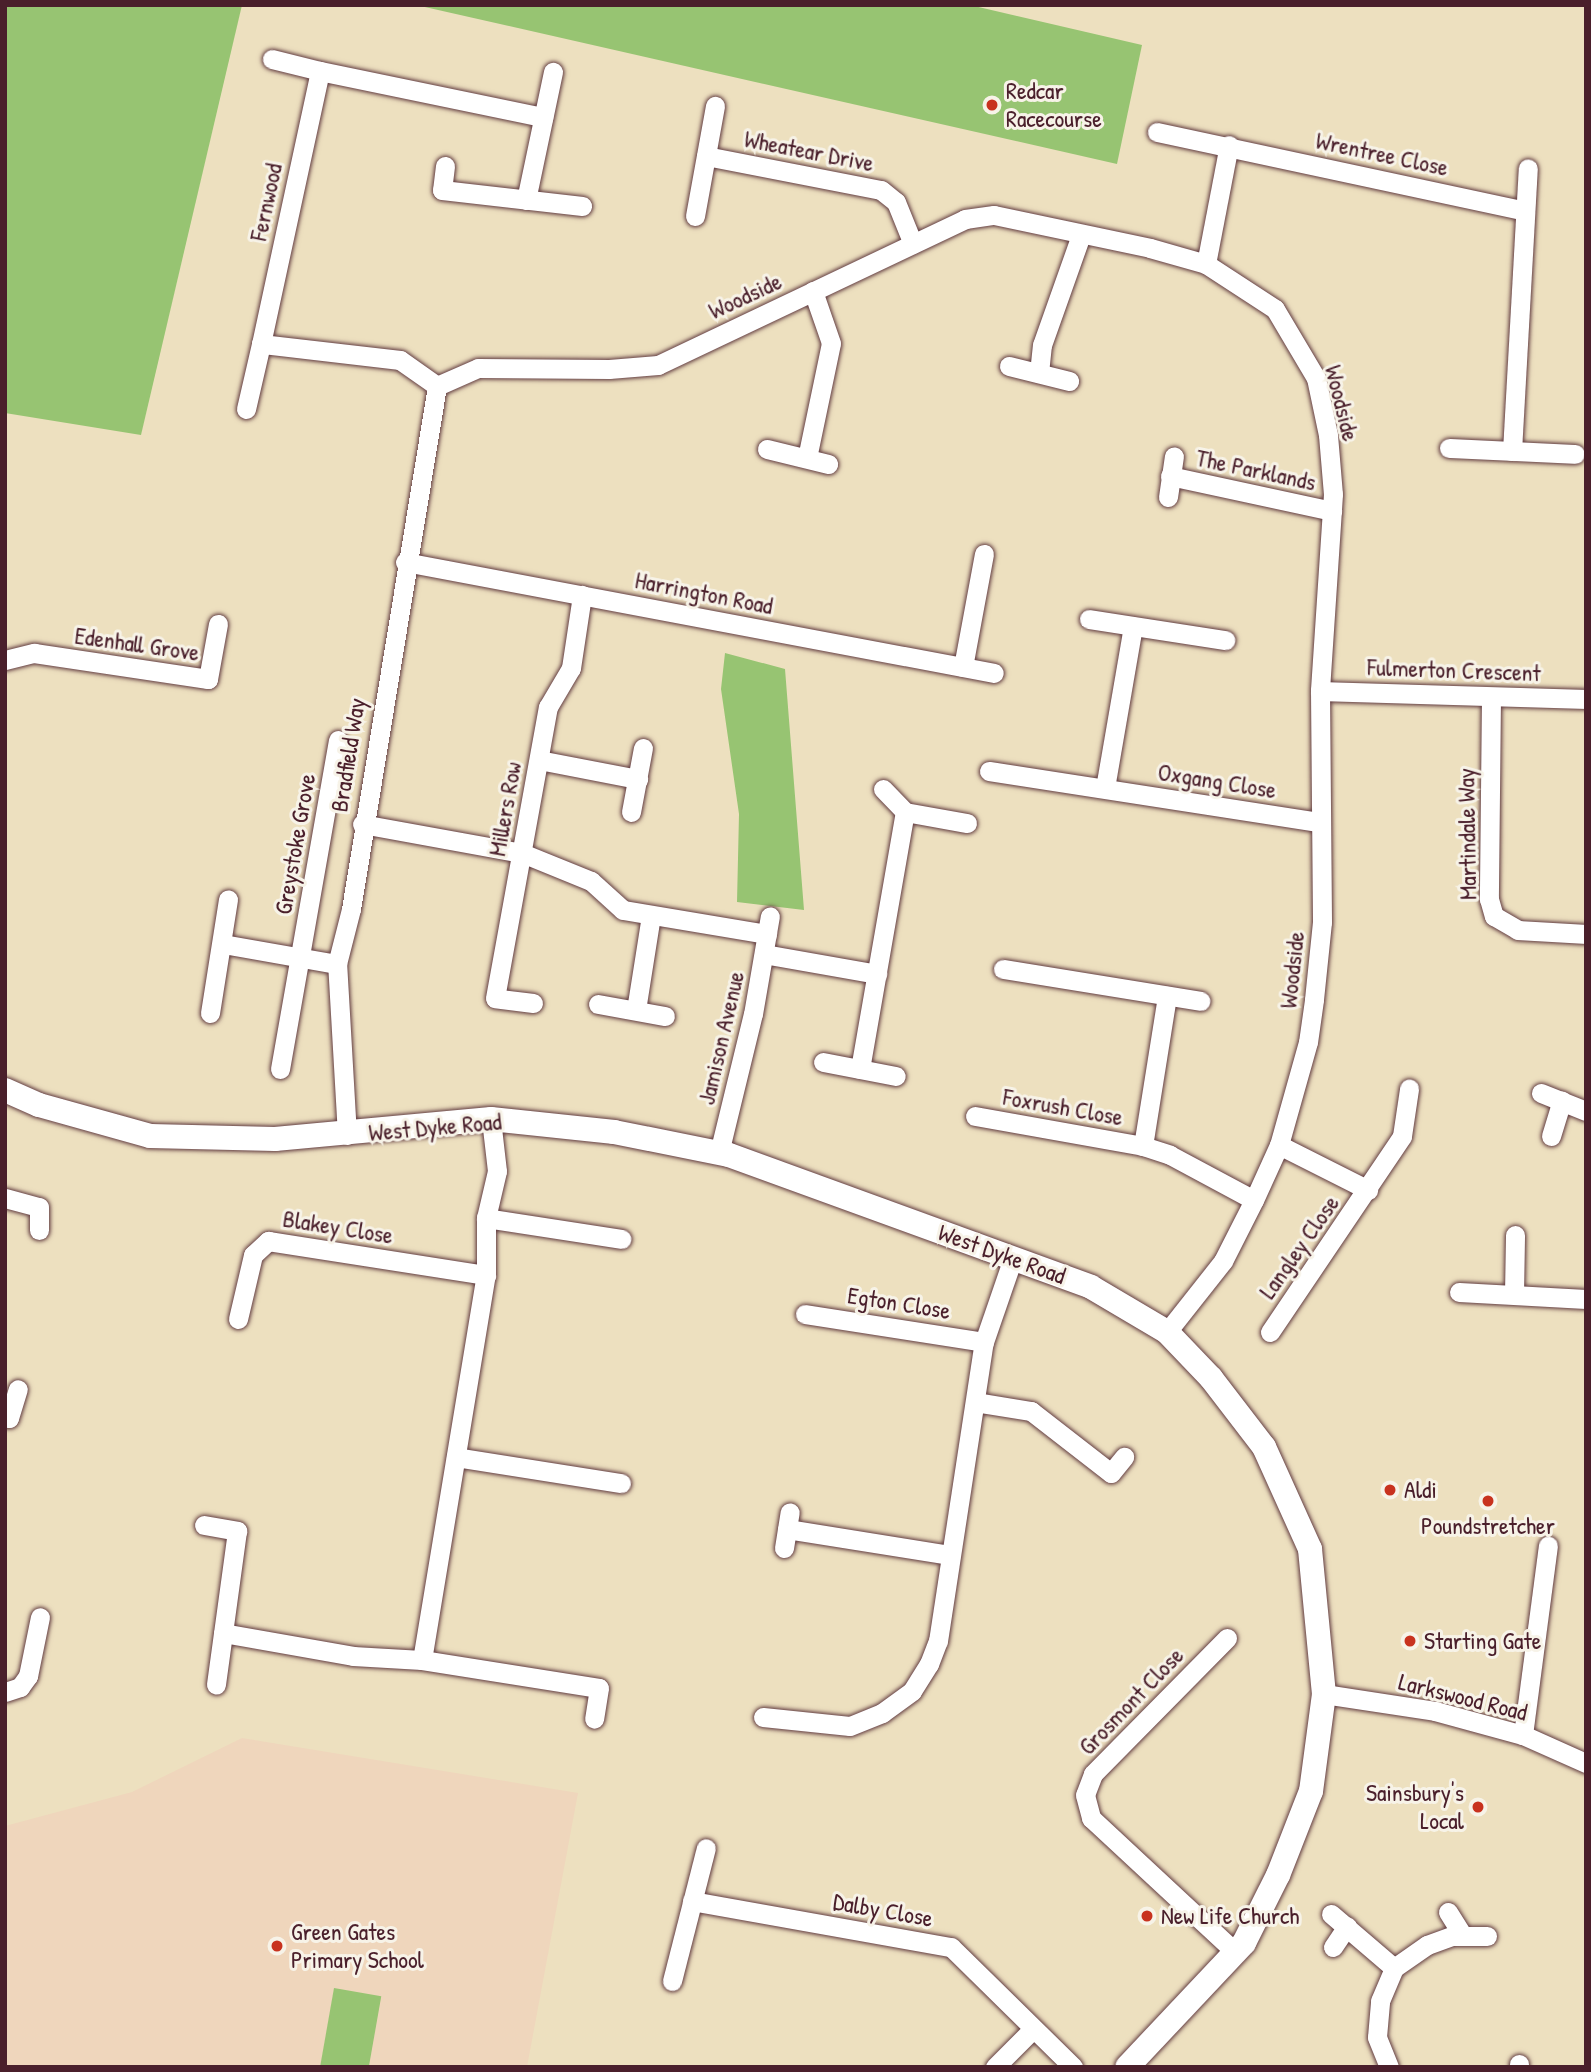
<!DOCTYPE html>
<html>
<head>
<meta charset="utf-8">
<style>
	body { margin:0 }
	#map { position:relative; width:1591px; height:2072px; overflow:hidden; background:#ede0bf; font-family:"Patrick Hand",sans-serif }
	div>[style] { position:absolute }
	.built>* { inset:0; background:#efd6bc }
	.green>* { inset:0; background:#97c472; transform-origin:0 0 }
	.roads { filter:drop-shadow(0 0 2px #623c41) drop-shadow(0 0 2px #623c41) }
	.minor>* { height:19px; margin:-9.5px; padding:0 9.5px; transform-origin:9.5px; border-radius:9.5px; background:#fff }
	.tertiary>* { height:24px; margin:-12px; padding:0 12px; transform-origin:12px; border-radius:12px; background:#fff }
	.dots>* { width:19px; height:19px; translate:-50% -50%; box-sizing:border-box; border:4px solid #f7f3e8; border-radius:50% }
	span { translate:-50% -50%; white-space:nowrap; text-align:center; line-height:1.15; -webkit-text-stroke:6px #f7f3e8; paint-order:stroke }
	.poi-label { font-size:24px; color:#4a1f2b }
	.left { translate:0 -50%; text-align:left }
	.right { translate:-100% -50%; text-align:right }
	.street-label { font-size:24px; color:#4a1f2b }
	.frame { position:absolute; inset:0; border:7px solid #4a1f2b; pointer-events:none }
</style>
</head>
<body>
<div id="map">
	<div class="built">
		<div style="clip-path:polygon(242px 1738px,578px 1793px,527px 2067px,5px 2067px,5px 1826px,132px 1792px)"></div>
	</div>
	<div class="green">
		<div style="clip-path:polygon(5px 5px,242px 5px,141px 435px,5px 413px)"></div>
		<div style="clip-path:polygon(416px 5px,970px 5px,1142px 45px,1117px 164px)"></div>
		<div style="clip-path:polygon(725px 653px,785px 669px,804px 910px,737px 902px,739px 814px,721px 689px)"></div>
		<div style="left:334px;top:1988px;width:48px;height:80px;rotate:10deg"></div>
	</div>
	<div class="roads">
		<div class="minor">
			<div style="left:272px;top:59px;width:49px;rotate:14deg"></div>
			<div style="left:1157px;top:132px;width:376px;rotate:12.1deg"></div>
			<div style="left:706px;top:156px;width:178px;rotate:11deg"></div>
			<div style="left:881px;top:190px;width:19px;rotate:39deg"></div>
			<div style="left:896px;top:202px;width:45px;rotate:68deg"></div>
			<div style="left:445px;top:166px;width:24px;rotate:97deg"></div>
			<div style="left:442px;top:190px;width:141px;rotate:6.5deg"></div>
			<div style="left:526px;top:200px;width:131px;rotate:-78.1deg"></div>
			<div style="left:695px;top:216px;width:112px;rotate:-79.7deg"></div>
			<div style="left:1206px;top:264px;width:121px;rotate:-79.1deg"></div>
			<div style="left:1009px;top:366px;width:62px;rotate:14deg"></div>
			<div style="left:1039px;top:373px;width:28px;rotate:-84deg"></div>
			<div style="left:1042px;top:345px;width:117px;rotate:-70.5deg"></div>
			<div style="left:437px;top:386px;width:45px;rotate:-23.7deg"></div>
			<div style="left:478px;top:368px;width:131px;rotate:0.4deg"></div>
			<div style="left:609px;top:369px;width:49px;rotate:-4.7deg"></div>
			<div style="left:658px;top:365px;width:340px;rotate:-25.4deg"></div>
			<div style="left:965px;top:219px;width:29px;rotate:-8deg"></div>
			<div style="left:994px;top:215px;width:159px;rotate:11.9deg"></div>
			<div style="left:1150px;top:248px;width:58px;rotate:15.9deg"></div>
			<div style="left:1206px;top:264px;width:82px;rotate:33.1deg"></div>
			<div style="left:1275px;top:309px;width:80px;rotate:59.3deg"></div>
			<div style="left:1316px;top:378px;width:58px;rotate:78.1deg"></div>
			<div style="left:1328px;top:435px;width:59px;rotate:85.2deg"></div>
			<div style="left:1333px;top:494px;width:197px;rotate:93.8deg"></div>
			<div style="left:1320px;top:691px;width:231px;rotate:89.5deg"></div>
			<div style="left:1322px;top:922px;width:78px;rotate:95.9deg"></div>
			<div style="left:1314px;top:1000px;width:42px;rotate:98.1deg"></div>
			<div style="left:1308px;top:1042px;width:107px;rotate:105.7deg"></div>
			<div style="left:1279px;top:1145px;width:60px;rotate:114.4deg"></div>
			<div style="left:1254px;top:1200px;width:68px;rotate:116.9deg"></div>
			<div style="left:1223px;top:1261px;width:90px;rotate:128.3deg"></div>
			<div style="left:437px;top:386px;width:45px;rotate:-144.9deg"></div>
			<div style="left:400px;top:360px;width:140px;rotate:-173.4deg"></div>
			<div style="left:261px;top:344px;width:279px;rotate:-77.8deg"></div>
			<div style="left:320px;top:71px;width:228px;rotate:11.7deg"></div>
			<div style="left:246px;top:409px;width:67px;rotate:-77deg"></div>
			<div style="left:1449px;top:448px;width:126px;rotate:2.7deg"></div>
			<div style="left:767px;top:449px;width:63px;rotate:13.8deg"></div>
			<div style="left:1512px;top:451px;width:283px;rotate:-86.8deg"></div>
			<div style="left:807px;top:458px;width:117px;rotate:-78.2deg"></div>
			<div style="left:831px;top:343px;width:55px;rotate:-109.1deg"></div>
			<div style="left:1170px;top:476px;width:166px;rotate:12.2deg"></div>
			<div style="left:1168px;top:497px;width:41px;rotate:-81.7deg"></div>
			<div style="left:405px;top:562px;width:599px;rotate:10.67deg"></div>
			<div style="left:1089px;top:619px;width:138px;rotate:8.8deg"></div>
			<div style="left:5px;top:660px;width:30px;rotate:-14deg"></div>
			<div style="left:34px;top:653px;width:176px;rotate:8.5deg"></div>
			<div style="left:208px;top:679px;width:56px;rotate:-79.7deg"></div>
			<div style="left:963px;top:667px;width:115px;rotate:-79.5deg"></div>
			<div style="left:1320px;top:691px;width:266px;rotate:1.7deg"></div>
			<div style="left:1491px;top:697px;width:202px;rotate:90.6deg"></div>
			<div style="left:1489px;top:899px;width:18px;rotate:74deg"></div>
			<div style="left:1494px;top:916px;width:28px;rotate:30deg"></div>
			<div style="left:1518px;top:930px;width:68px;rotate:3.4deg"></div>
			<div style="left:539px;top:760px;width:101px;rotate:10.9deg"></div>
			<div style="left:989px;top:771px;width:335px;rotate:8.8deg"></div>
			<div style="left:1105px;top:788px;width:164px;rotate:-80.2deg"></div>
			<div style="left:883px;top:789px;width:32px;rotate:46deg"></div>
			<div style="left:905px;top:812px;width:63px;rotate:10.1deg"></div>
			<div style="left:631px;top:812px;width:65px;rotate:-79.4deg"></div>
			<div style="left:362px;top:824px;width:163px;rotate:10.3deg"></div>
			<div style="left:522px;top:853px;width:74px;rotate:22.1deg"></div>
			<div style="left:591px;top:881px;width:43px;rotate:42.2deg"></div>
			<div style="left:623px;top:910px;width:146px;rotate:9.5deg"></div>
			<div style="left:223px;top:944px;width:116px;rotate:10deg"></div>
			<div style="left:764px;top:954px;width:115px;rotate:10deg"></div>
			<div style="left:1003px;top:969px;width:200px;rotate:9.2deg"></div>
			<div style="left:533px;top:1003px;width:38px;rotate:-173deg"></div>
			<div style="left:495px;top:998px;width:296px;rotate:-79.7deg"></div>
			<div style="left:548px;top:707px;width:45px;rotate:-59.5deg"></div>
			<div style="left:571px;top:668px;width:74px;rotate:-81.4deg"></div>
			<div style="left:598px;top:1004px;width:68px;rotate:10.2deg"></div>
			<div style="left:636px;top:1010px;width:96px;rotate:-81deg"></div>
			<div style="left:210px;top:1013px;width:115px;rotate:-81deg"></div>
			<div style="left:823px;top:1062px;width:74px;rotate:10.9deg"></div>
			<div style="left:280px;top:1069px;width:334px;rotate:-80deg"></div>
			<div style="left:860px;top:1069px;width:261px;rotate:-80.1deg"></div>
			<div style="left:1541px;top:1093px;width:48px;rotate:21.8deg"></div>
			<div style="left:975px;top:1116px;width:171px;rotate:10.1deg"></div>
			<div style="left:1143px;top:1146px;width:28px;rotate:18deg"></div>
			<div style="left:1170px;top:1155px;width:95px;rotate:28.2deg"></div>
			<div style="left:347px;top:1135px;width:171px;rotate:-93.3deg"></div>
			<div style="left:337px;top:964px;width:57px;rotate:-75.7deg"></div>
			<div style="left:351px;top:909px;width:530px;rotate:-80.66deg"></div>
			<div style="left:1551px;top:1136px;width:37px;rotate:-73deg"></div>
			<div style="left:1279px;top:1145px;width:100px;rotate:26.8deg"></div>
			<div style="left:1143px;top:1146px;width:152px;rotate:-80.9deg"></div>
			<div style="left:719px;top:1153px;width:143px;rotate:-76.3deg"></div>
			<div style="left:753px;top:1014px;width:99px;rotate:-80.2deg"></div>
			<div style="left:5px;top:1198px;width:35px;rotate:15deg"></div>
			<div style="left:39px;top:1207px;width:23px;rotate:90deg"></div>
			<div style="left:486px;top:1218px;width:137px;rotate:8.8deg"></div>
			<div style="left:1459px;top:1292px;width:127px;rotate:3.2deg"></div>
			<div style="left:1514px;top:1294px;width:59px;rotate:-89deg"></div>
			<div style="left:805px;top:1314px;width:181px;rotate:8.9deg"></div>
			<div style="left:238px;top:1319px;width:66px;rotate:-76.8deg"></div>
			<div style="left:253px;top:1255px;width:21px;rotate:-43deg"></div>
			<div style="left:268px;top:1241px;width:221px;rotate:8.9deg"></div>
			<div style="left:1270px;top:1332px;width:236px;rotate:-56deg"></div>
			<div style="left:1402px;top:1136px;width:48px;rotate:-81.5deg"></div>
			<div style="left:975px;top:1402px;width:57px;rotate:9.1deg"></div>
			<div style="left:1031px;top:1411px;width:101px;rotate:37.8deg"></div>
			<div style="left:1111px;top:1473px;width:21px;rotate:-51deg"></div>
			<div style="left:5px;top:1417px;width:4px;rotate:14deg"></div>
			<div style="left:9px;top:1418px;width:30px;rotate:-73deg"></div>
			<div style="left:456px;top:1457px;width:167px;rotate:9deg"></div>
			<div style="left:204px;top:1525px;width:34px;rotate:10deg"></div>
			<div style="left:237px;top:1531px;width:155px;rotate:97.8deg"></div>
			<div style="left:787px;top:1529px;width:164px;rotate:9.1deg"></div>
			<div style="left:784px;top:1548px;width:36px;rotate:-81deg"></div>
			<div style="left:223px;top:1633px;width:132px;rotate:10deg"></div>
			<div style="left:353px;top:1656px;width:69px;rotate:3.3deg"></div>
			<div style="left:422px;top:1660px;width:179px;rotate:9deg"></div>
			<div style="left:599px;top:1688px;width:31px;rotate:99deg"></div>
			<div style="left:1227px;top:1638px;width:191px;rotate:134.6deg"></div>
			<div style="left:1093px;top:1774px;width:22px;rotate:111deg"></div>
			<div style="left:1085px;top:1795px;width:24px;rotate:75deg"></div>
			<div style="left:1091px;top:1818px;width:197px;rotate:42.9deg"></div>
			<div style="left:422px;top:1660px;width:390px;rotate:-80.6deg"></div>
			<div style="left:486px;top:1275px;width:57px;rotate:-90deg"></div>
			<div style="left:486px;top:1218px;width:48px;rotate:-76.8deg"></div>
			<div style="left:497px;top:1171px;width:52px;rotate:-96.6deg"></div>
			<div style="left:5px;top:1692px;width:16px;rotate:-18deg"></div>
			<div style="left:20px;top:1687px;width:14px;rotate:-54deg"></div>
			<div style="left:28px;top:1676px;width:60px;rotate:-78.5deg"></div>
			<div style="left:1324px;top:1694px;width:112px;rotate:8.7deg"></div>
			<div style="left:1435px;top:1711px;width:91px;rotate:15.3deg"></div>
			<div style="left:1523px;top:1735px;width:69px;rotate:24deg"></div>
			<div style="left:763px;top:1717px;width:87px;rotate:5.9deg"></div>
			<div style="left:850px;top:1726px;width:35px;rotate:-22deg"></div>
			<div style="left:882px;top:1713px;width:37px;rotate:-36deg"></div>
			<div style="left:912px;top:1691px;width:32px;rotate:-58deg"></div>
			<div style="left:929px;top:1664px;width:25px;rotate:-69deg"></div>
			<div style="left:938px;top:1641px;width:303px;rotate:-81.3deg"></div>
			<div style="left:984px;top:1342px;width:89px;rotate:-71deg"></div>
			<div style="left:1523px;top:1735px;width:191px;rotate:-82.5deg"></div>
			<div style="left:692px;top:1901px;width:263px;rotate:10.1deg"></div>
			<div style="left:951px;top:1947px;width:171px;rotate:44.5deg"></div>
			<div style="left:1448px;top:1912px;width:26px;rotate:58deg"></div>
			<div style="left:1331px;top:1914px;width:83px;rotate:40.6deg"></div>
			<div style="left:1333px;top:1947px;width:25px;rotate:-56deg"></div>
			<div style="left:672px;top:1981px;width:137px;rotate:-75.7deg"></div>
			<div style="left:1519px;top:2064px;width:3px;rotate:90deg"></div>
			<div style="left:995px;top:2067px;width:54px;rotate:-45deg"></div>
			<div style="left:1389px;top:2067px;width:32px;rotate:-112deg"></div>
			<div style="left:1377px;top:2037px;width:36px;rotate:-85deg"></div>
			<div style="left:1380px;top:2001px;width:36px;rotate:-67deg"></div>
			<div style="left:1394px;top:1968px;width:40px;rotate:-34.9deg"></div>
			<div style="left:1427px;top:1945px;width:27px;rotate:-20deg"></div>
			<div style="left:1452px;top:1936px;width:35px"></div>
		</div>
		<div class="tertiary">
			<div style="left:5px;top:1090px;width:37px;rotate:24deg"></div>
			<div style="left:39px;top:1105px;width:115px;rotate:15.6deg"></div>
			<div style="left:150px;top:1136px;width:125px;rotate:1.4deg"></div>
			<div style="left:275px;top:1139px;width:217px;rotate:-5.3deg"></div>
			<div style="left:491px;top:1119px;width:124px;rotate:6deg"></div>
			<div style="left:614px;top:1132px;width:117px;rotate:11.3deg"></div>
			<div style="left:729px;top:1155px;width:385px;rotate:20deg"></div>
			<div style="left:1091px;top:1287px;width:88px;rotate:30.6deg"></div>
			<div style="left:1167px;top:1332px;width:64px;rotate:46.3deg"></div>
			<div style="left:1211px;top:1378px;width:87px;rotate:52.5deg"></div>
			<div style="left:1264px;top:1447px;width:112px;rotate:65.7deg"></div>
			<div style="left:1310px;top:1549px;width:146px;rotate:84.5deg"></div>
			<div style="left:1324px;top:1694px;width:98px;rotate:97.6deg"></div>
			<div style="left:1311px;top:1791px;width:90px;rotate:111.4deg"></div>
			<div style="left:1278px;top:1875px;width:76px;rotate:116.6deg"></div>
			<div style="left:1244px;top:1943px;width:170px;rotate:133.3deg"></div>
		</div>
	</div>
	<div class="dots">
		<div style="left:992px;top:105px;background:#c8321e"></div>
		<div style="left:1390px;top:1490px;background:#c8321e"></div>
		<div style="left:1488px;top:1501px;background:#c8321e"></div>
		<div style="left:1410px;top:1641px;background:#c8321e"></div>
		<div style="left:1478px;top:1807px;background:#c8321e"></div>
		<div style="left:1147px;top:1916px;background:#c8321e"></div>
		<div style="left:277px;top:1946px;background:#c8321e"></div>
	</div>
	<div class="poi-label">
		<span class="left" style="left:1006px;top:105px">Redcar<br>Racecourse</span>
		<span class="left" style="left:1404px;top:1490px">Aldi</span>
		<span style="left:1488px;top:1526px">Poundstretcher</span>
		<span class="left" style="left:1424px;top:1641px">Starting Gate</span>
		<span class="right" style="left:1464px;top:1807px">Sainsbury's<br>Local</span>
		<span class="left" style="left:1161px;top:1916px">New Life Church</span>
		<span class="left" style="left:291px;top:1946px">Green Gates<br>Primary School</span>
	</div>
	<div class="street-label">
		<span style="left:809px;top:151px;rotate:11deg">Wheatear Drive</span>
		<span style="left:1382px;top:154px;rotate:12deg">Wrentree Close</span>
		<span style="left:266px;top:202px;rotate:-78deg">Fernwood</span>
		<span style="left:745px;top:296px;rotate:-25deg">Woodside</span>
		<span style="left:1342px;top:403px;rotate:76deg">Woodside</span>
		<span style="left:1256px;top:470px;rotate:12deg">The Parklands</span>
		<span style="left:704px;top:593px;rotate:11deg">Harrington Road</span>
		<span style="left:137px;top:644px;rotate:8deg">Edenhall Grove</span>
		<span style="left:1454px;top:670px;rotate:2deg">Fulmerton Crescent</span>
		<span style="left:348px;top:755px;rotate:-81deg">Bradfield Way</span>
		<span style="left:1217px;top:781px;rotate:9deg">Oxgang Close</span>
		<span style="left:505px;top:809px;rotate:-80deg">Millers Row</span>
		<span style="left:1467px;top:834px;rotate:-91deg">Martindale Way</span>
		<span style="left:295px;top:844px;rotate:-80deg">Greystoke Grove</span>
		<span style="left:1292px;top:970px;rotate:-84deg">Woodside</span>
		<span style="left:721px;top:1038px;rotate:-77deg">Jamison Avenue</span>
		<span style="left:1063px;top:1107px;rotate:10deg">Foxrush Close</span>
		<span style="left:435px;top:1127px;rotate:-5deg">West Dyke Road</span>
		<span style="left:338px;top:1227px;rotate:9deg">Blakey Close</span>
		<span style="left:1299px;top:1247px;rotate:-55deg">Langley Close</span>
		<span style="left:1002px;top:1254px;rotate:20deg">West Dyke Road</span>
		<span style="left:899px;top:1303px;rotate:9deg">Egton Close</span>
		<span style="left:1463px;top:1697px;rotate:14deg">Larkswood Road</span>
		<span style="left:1131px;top:1701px;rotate:-46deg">Grosmont Close</span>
		<span style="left:883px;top:1910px;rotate:10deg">Dalby Close</span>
	</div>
	<div class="frame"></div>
</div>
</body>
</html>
